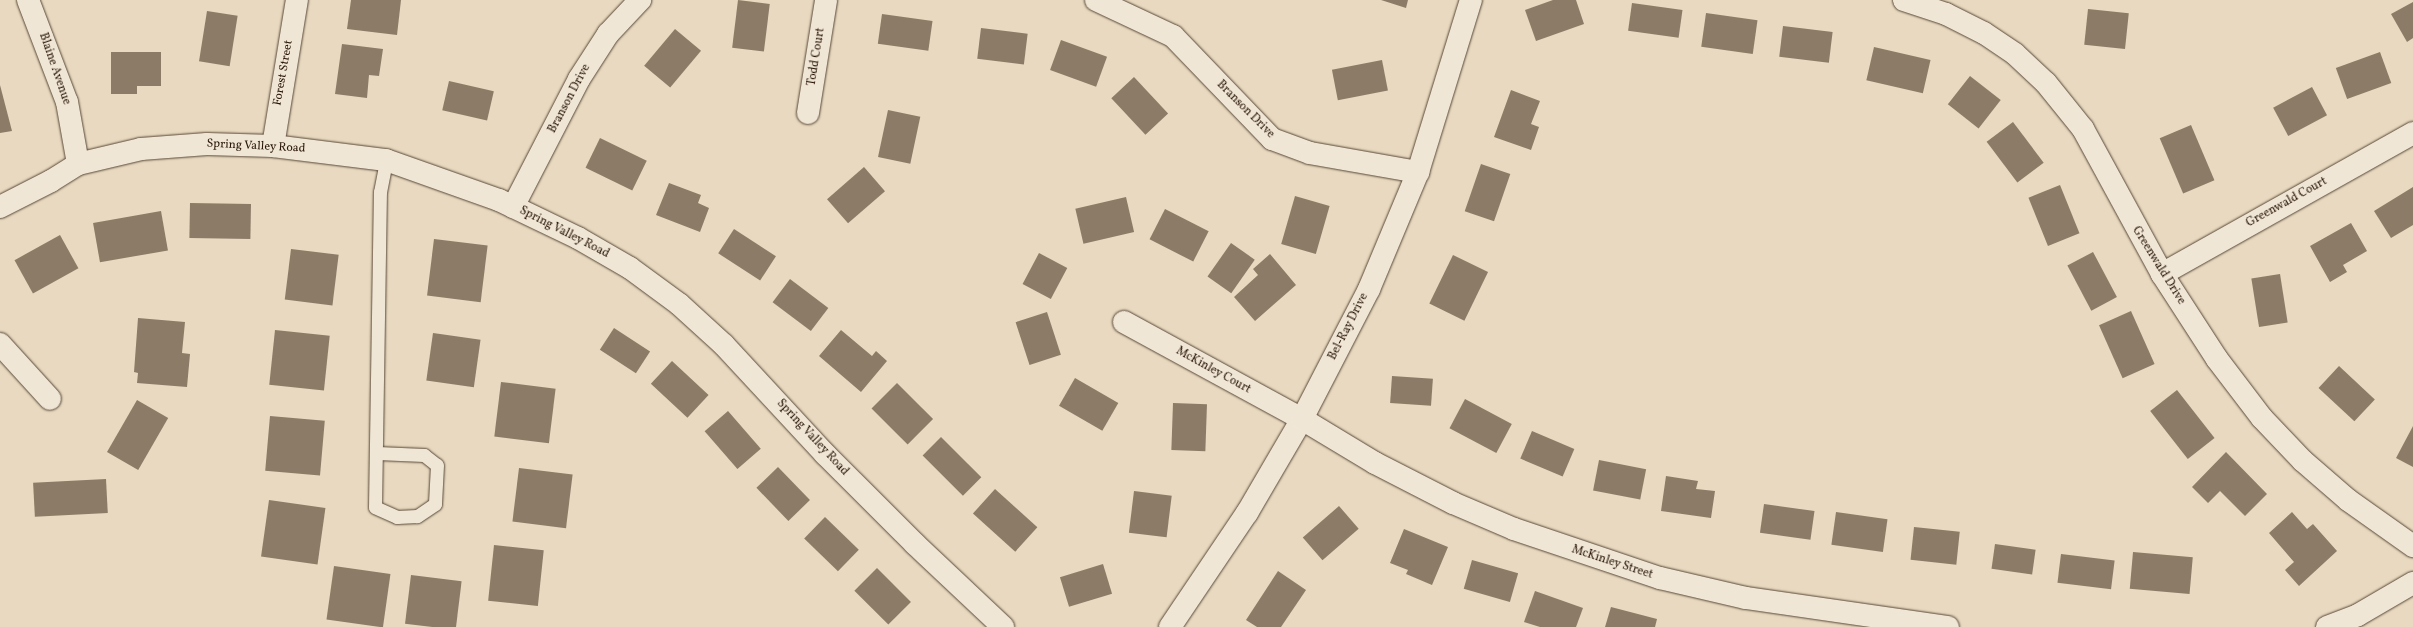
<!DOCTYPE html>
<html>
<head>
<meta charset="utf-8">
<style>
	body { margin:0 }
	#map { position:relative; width:2413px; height:627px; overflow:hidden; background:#e8d9c0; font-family:Vollkorn,serif }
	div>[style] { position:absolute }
	.building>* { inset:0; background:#8c7b67; transform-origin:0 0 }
	.roads { filter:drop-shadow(0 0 1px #584735) drop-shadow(0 0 1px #584735) }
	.lane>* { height:13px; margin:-6.5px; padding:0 6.5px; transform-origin:6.5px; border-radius:6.5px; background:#f0e6d6 }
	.street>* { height:22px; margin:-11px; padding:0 11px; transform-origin:11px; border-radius:11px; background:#f0e6d6 }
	span { translate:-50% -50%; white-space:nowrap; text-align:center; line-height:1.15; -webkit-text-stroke:3px #f0e6d6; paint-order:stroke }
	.street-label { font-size:12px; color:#281607 }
</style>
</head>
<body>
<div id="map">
	<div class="building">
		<div style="clip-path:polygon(351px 0,401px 0,397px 35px,347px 29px)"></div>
		<div style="left:738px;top:0;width:32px;height:48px;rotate:7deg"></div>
		<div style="clip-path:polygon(1381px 0,1408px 0,1406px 8px)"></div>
		<div style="clip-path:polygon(1553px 0,1576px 0,1584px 24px,1536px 41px,1525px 10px)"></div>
		<div style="clip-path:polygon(2413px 2px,2413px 38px,2407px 42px,2391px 14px)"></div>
		<div style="left:1632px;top:3px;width:51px;height:28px;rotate:8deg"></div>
		<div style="left:2088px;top:9px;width:41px;height:36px;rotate:6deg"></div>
		<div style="left:207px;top:11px;width:31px;height:51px;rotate:9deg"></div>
		<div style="left:1706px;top:13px;width:52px;height:34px;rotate:8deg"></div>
		<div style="left:882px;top:14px;width:51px;height:30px;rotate:8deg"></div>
		<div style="left:1783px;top:26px;width:50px;height:31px;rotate:7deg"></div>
		<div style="left:981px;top:28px;width:47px;height:31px;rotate:7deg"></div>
		<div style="left:675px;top:29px;width:34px;height:48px;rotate:40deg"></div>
		<div style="left:1061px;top:40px;width:49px;height:32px;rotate:20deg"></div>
		<div style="clip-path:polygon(342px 44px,383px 49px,379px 76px,369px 75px,367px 98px,335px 94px)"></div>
		<div style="left:1874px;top:47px;width:58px;height:34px;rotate:13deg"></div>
		<div style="clip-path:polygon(111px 52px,161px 52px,161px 86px,137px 86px,137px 94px,111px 94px)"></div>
		<div style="left:2380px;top:52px;width:33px;height:47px;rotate:70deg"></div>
		<div style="left:1382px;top:60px;width:31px;height:51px;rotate:79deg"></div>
		<div style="left:1970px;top:76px;width:39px;height:36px;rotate:38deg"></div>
		<div style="left:1134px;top:77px;width:50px;height:31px;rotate:47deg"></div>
		<div style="left:449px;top:81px;width:46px;height:30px;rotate:13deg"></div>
		<div style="clip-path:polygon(0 85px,12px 131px,0 133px)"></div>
		<div style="left:2312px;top:87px;width:32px;height:44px;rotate:62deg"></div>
		<div style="clip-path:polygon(1511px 90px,1540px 101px,1531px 124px,1539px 127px,1531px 150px,1494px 137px)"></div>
		<div style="left:888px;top:110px;width:33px;height:48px;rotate:12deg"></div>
		<div style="left:2013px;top:122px;width:51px;height:33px;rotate:53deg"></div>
		<div style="left:2191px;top:125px;width:60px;height:34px;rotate:67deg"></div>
		<div style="left:600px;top:138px;width:52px;height:33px;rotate:26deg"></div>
		<div style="left:1481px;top:164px;width:31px;height:50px;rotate:19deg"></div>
		<div style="left:864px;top:167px;width:32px;height:49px;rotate:49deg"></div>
		<div style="clip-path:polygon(669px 183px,701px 195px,698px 203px,709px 208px,700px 232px,656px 215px)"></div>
		<div style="left:2060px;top:185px;width:52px;height:34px;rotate:68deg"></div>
		<div style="clip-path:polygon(2413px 187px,2413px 225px,2391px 238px,2374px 211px)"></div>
		<div style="left:1295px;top:196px;width:36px;height:50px;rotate:16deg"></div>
		<div style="left:1126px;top:197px;width:36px;height:52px;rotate:77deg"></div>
		<div style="left:190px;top:203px;width:61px;height:35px;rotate:1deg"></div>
		<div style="left:1165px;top:209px;width:49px;height:34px;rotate:27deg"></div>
		<div style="left:161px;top:211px;width:40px;height:69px;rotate:80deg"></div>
		<div style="clip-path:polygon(2351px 223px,2367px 251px,2343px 265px,2347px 272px,2330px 282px,2310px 246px)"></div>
		<div style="left:734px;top:229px;width:50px;height:29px;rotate:33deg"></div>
		<div style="left:60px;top:235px;width:38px;height:52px;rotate:61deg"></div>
		<div style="left:434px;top:239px;width:54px;height:57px;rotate:7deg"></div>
		<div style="left:1231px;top:243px;width:29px;height:41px;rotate:35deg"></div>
		<div style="left:291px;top:249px;width:48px;height:51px;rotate:7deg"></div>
		<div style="left:2093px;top:252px;width:51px;height:29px;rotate:62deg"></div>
		<div style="left:1039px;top:253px;width:32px;height:35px;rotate:28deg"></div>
		<div style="clip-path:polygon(1270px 254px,1296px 285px,1255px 321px,1234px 297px,1258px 275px,1253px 269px)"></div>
		<div style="left:1453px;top:255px;width:39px;height:54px;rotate:26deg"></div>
		<div style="left:2280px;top:274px;width:49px;height:29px;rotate:81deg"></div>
		<div style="left:790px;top:279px;width:48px;height:29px;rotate:37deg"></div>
		<div style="left:2131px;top:311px;width:58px;height:35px;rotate:66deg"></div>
		<div style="left:1047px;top:312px;width:45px;height:33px;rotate:72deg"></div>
		<div style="clip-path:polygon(138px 318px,185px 322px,182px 353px,190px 354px,187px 387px,137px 383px,138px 373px,134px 372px)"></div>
		<div style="left:614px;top:328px;width:43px;height:26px;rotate:33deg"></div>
		<div style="left:275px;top:330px;width:55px;height:55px;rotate:6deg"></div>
		<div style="clip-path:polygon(841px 330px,872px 356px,876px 351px,887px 361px,861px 392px,819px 356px)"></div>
		<div style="left:433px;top:333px;width:48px;height:48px;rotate:8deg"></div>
		<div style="left:672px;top:361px;width:50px;height:31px;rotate:43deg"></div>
		<div style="left:2339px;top:366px;width:49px;height:30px;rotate:43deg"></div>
		<div style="left:1392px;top:376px;width:41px;height:27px;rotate:4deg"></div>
		<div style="left:1075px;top:378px;width:50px;height:32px;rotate:30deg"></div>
		<div style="left:501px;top:382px;width:55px;height:55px;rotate:7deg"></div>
		<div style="left:897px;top:383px;width:51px;height:36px;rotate:45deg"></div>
		<div style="left:2177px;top:390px;width:61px;height:34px;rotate:52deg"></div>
		<div style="left:1465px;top:399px;width:53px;height:33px;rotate:28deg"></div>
		<div style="left:137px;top:400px;width:36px;height:60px;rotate:30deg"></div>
		<div style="left:1173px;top:403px;width:34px;height:47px;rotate:2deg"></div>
		<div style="left:728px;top:411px;width:50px;height:31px;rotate:49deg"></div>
		<div style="left:270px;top:416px;width:55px;height:55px;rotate:5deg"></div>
		<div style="clip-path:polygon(2413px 426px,2413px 467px,2396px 458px)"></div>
		<div style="left:1532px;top:431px;width:46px;height:30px;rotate:23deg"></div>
		<div style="left:941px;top:437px;width:57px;height:26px;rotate:45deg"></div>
		<div style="clip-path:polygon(2226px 452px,2267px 494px,2245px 516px,2220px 491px,2208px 503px,2192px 487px)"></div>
		<div style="left:1599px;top:460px;width:48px;height:31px;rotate:11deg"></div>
		<div style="left:778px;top:467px;width:46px;height:30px;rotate:46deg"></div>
		<div style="left:519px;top:468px;width:54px;height:54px;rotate:7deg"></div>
		<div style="clip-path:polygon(1666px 476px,1698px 481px,1696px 489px,1715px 491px,1711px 518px,1661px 511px)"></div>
		<div style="left:106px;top:479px;width:34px;height:73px;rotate:87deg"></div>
		<div style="left:995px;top:489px;width:57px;height:33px;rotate:42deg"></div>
		<div style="left:1134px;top:491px;width:38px;height:42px;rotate:7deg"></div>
		<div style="left:269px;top:500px;width:57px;height:57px;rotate:8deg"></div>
		<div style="left:1764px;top:504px;width:51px;height:29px;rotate:8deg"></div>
		<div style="left:1339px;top:506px;width:30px;height:48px;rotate:49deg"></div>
		<div style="left:1836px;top:512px;width:52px;height:33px;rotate:8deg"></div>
		<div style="clip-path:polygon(2292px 512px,2307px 529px,2313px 524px,2337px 551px,2299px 586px,2285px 570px,2294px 562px,2269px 533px)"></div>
		<div style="left:825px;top:517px;width:47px;height:30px;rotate:44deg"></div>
		<div style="left:1914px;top:527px;width:46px;height:33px;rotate:6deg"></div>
		<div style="clip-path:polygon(1404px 529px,1448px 547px,1432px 585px,1406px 574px,1408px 570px,1390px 563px)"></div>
		<div style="left:1995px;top:544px;width:41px;height:25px;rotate:8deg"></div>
		<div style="left:494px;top:545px;width:50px;height:56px;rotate:6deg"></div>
		<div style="left:2133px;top:552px;width:60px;height:37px;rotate:5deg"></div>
		<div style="left:2061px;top:554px;width:54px;height:29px;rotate:7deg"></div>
		<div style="left:1472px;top:560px;width:48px;height:30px;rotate:16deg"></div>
		<div style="left:1103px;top:564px;width:31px;height:45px;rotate:73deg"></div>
		<div style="left:334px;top:566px;width:57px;height:54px;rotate:8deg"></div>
		<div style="left:877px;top:568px;width:48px;height:32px;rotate:45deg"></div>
		<div style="clip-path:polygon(1278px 571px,1306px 590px,1281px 627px,1257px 627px,1246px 620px)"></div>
		<div style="left:411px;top:575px;width:51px;height:49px;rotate:7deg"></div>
		<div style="clip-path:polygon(1535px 591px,1583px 608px,1576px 627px,1540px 627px,1524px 622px)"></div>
		<div style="clip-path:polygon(1611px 607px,1657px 619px,1655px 627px,1605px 627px)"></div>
	</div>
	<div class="roads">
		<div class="lane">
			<div style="left:377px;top:453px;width:47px;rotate:2.4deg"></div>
			<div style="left:424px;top:455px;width:16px;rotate:38deg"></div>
			<div style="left:437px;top:465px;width:39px;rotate:93deg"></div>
			<div style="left:435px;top:504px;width:22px;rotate:146deg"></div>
			<div style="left:417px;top:516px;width:20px;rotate:177deg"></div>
			<div style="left:397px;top:517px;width:24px;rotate:-156deg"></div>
			<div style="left:375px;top:507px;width:315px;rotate:-89.1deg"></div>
			<div style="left:380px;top:192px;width:33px;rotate:-79deg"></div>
		</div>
		<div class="street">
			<div style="left:28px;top:0;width:109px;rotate:69.1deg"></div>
			<div style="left:67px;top:102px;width:63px;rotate:79.9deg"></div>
			<div style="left:1096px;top:0;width:85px;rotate:25.1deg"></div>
			<div style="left:1173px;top:36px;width:143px;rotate:46.1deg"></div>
			<div style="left:1272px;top:139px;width:40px;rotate:20.2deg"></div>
			<div style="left:1310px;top:153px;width:110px;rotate:10deg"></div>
			<div style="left:1904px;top:0;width:44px;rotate:18.4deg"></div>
			<div style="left:1946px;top:14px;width:42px;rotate:26.6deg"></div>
			<div style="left:1984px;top:33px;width:37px;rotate:34deg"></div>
			<div style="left:2015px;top:54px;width:42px;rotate:43.1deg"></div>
			<div style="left:2046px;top:83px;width:59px;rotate:51.2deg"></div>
			<div style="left:2083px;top:129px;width:165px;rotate:61.4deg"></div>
			<div style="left:2162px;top:274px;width:101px;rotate:57.1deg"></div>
			<div style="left:2217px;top:359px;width:74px;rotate:52.7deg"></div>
			<div style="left:2262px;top:418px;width:59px;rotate:46.4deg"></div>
			<div style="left:2303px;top:461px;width:60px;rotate:40.9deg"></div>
			<div style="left:2348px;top:500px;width:80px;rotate:35.3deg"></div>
			<div style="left:808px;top:113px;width:114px;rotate:-80.9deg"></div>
			<div style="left:273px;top:146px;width:148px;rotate:-80.7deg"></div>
			<div style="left:0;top:207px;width:57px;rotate:-27deg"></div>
			<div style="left:51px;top:181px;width:32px;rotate:-32deg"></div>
			<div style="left:78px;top:164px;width:65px;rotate:-13.4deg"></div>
			<div style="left:141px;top:149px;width:66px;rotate:-4.3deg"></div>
			<div style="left:207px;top:144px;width:66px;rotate:1.7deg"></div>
			<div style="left:273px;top:146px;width:114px;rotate:7.1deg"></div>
			<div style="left:386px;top:160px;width:120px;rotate:19.5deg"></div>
			<div style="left:499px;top:200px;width:88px;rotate:25.7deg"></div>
			<div style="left:578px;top:238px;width:60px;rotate:30deg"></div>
			<div style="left:630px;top:268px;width:61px;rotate:36.3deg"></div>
			<div style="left:679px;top:304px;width:61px;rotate:42.3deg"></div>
			<div style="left:724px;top:345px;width:149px;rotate:47.2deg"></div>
			<div style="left:825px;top:454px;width:127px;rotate:45deg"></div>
			<div style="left:915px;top:544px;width:121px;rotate:43.3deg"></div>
			<div style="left:513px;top:207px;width:144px;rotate:-62.7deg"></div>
			<div style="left:579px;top:79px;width:54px;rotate:-57.2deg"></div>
			<div style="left:608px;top:34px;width:47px;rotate:-46.7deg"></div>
			<div style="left:2162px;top:274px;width:288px;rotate:-29.3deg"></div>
			<div style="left:1124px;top:322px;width:203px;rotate:28.6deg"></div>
			<div style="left:1302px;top:419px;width:85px;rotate:31.1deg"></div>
			<div style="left:1375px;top:463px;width:88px;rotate:27.1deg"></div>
			<div style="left:1453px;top:503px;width:66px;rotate:23.1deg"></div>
			<div style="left:1514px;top:529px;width:154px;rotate:18.6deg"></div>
			<div style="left:1660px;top:578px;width:88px;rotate:13.1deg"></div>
			<div style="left:1746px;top:598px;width:204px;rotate:8.2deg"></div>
			<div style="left:0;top:344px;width:74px;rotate:47.7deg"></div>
			<div style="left:1170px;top:627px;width:138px;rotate:-56deg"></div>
			<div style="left:1247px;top:513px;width:109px;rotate:-59.7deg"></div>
			<div style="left:1302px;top:419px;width:146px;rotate:-62.7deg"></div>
			<div style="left:1369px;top:289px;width:127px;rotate:-67.3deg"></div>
			<div style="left:1418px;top:172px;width:180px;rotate:-72.9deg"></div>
			<div style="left:2327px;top:627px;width:33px;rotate:-21deg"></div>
			<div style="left:2358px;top:615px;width:64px;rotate:-30.2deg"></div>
		</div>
	</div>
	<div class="street-label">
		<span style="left:817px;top:57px;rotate:-81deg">Todd Court</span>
		<span style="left:54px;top:69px;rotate:71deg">Blaine Avenue</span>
		<span style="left:284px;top:73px;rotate:-80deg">Forest Street</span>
		<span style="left:570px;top:99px;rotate:-62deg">Branson Drive</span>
		<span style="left:1245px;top:110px;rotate:45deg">Branson Drive</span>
		<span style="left:256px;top:147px;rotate:3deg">Spring Valley Road</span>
		<span style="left:2287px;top:203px;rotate:-29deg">Greenwald Court</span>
		<span style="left:564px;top:233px;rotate:27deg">Spring Valley Road</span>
		<span style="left:2158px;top:266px;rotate:58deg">Greenwald Drive</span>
		<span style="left:1349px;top:327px;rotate:-63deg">Bel-Ray Drive</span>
		<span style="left:1213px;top:371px;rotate:29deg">McKinley Court</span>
		<span style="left:812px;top:438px;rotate:47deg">Spring Valley Road</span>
		<span style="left:1612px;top:563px;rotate:18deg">McKinley Street</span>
	</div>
</div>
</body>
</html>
